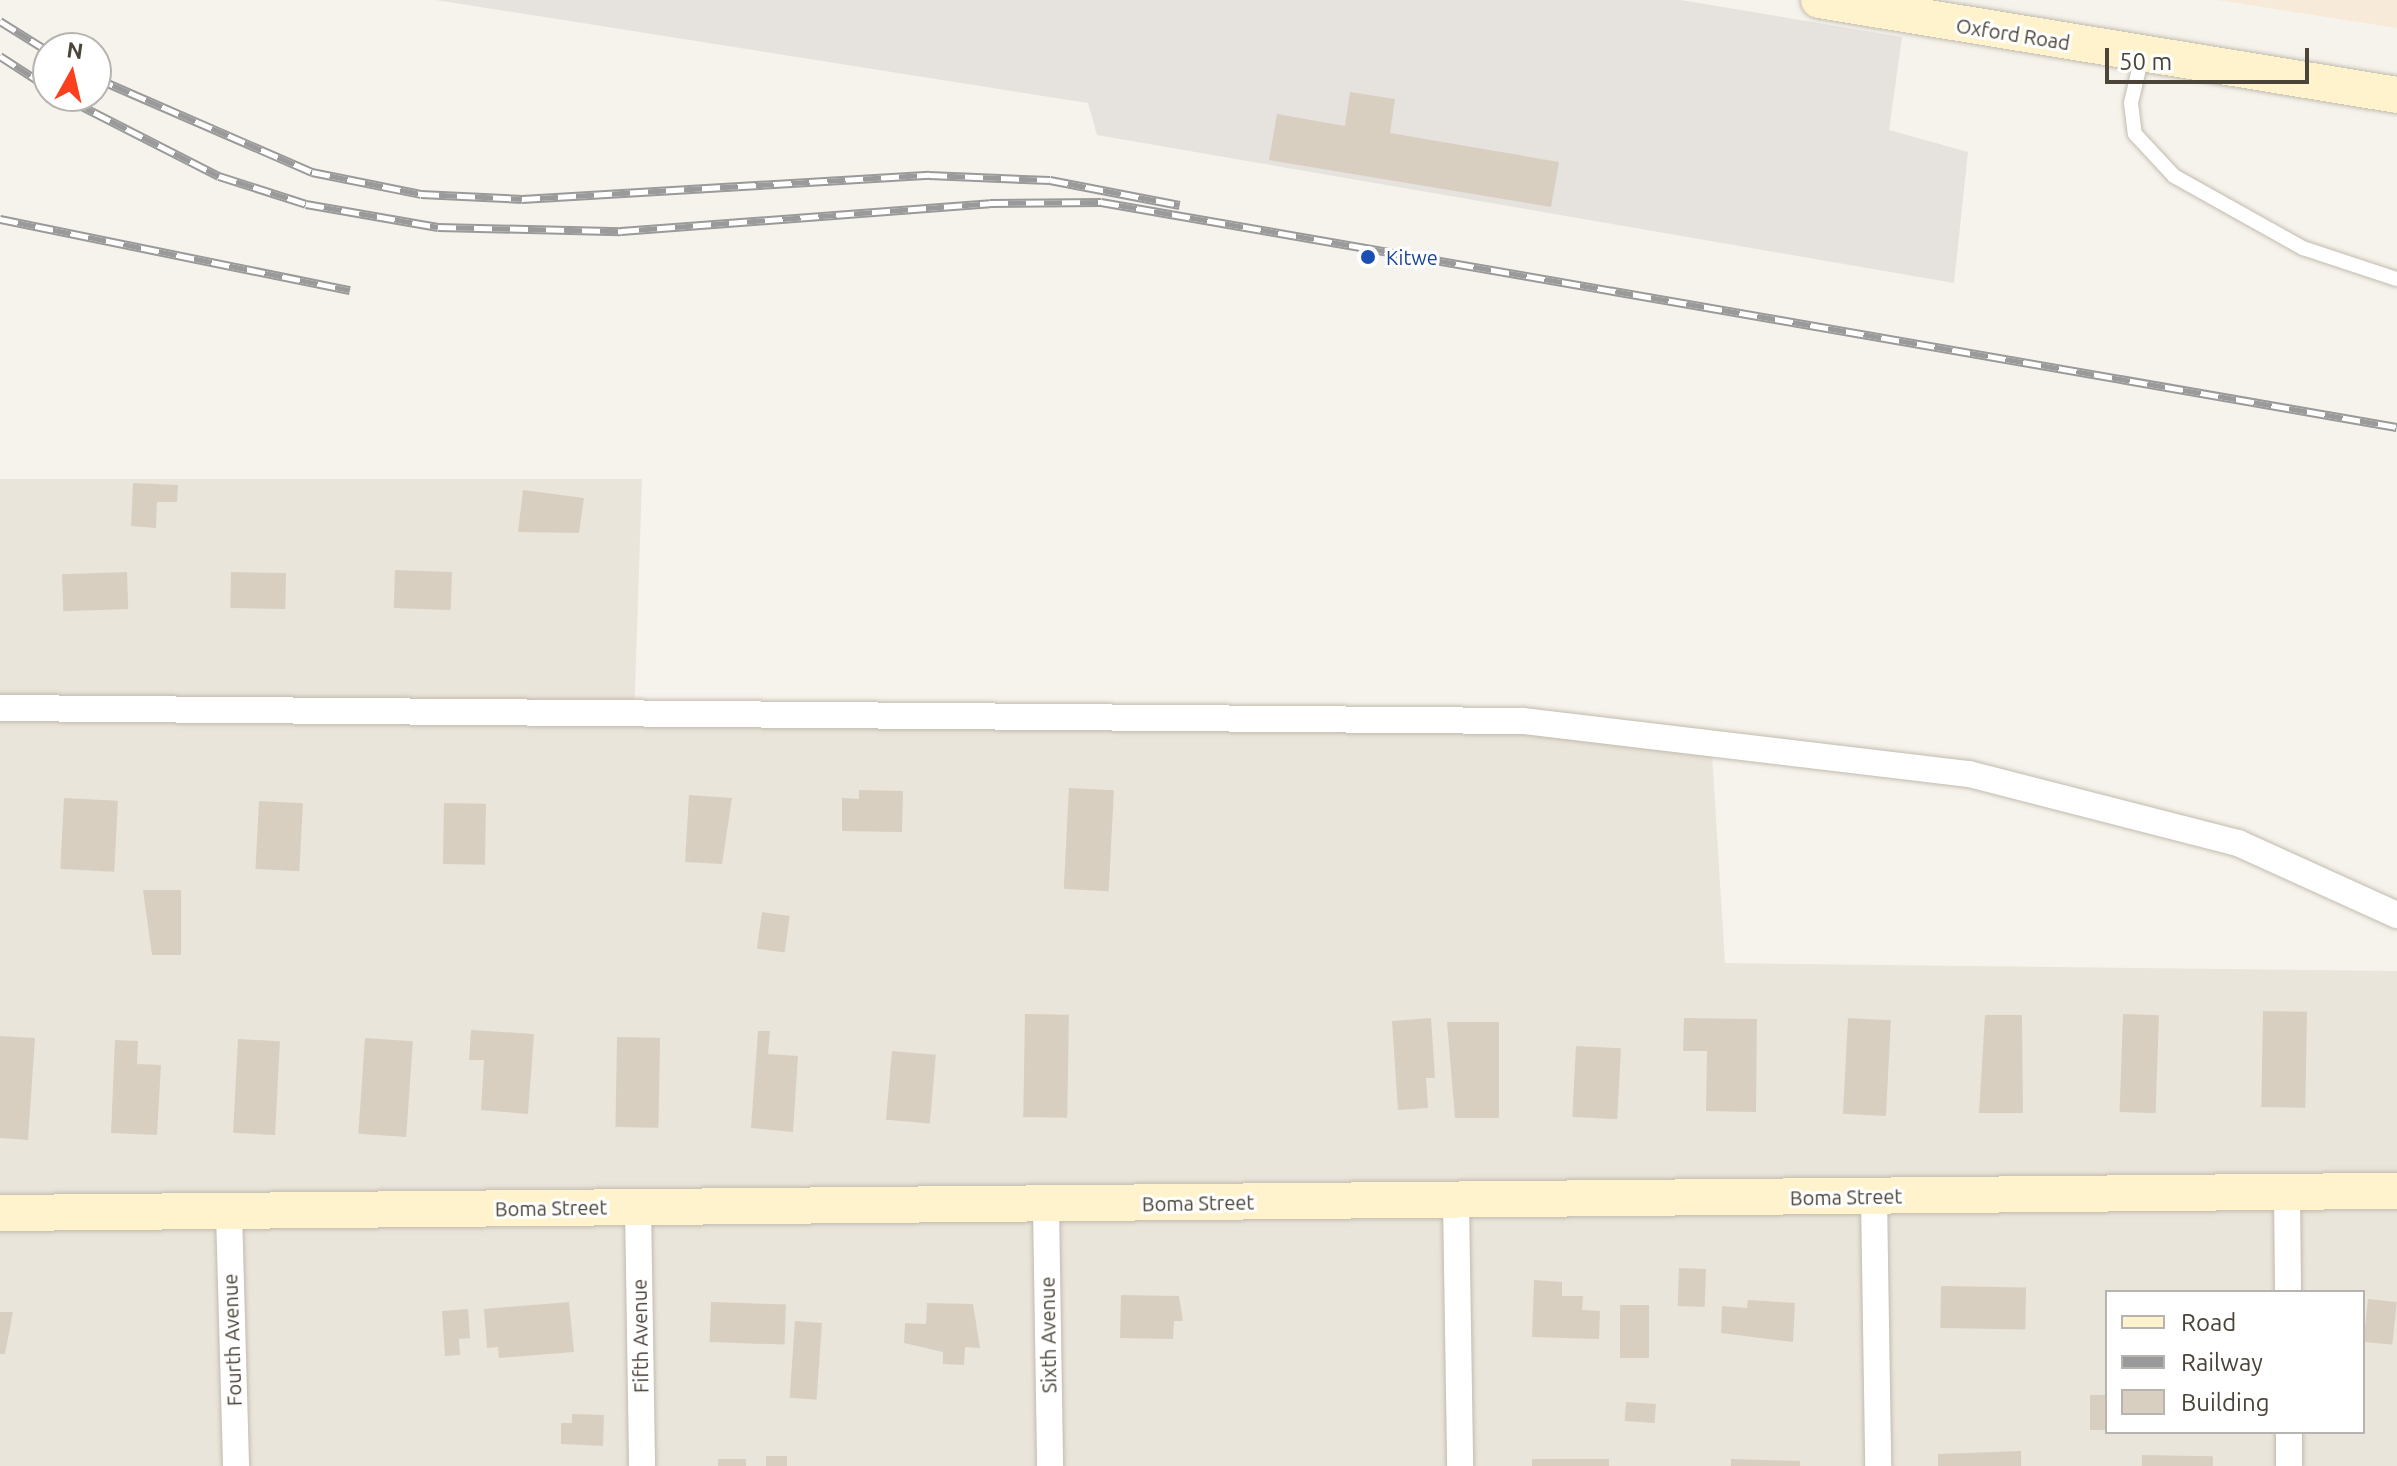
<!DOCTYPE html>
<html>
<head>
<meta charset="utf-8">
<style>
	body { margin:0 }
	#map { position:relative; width:2397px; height:1466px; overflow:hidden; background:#f6f3ec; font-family:Ubuntu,sans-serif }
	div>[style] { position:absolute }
	.residential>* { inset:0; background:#eae5da }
	.commercial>* { inset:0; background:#f7ead8 }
	.industrial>* { inset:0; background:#e6e2dd }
	.building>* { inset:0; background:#d8cfc1; transform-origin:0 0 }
	.roads { filter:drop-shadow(0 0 2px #c2bbae) drop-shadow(0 0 2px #c2bbae) }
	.lane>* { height:14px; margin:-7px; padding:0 7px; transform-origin:7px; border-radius:7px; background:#fff }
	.street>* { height:26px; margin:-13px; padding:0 13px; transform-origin:13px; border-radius:13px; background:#fff }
	.secondary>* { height:36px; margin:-18px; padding:0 18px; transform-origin:18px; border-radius:18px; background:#fff3cd }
	.rail>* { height:9px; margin-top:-4.5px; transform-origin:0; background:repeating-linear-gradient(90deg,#fff 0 18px,#9a9a9a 0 36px); box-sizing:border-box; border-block:2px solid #9a9a9a }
	.dots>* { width:22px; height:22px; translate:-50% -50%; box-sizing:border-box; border:4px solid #fff; border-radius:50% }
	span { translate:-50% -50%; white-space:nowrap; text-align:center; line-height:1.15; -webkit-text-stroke:6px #fff; paint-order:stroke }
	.street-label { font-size:20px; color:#4b4439 }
	.transit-label { font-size:20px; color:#164399 }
	.left { translate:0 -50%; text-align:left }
	.legend { position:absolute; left:2105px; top:1290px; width:260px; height:144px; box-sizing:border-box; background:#fff; border:2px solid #b7b4b0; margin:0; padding:10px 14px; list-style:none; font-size:24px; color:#4b4439 }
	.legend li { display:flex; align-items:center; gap:16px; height:40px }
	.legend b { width:40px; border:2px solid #b7b4b0 }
	.north { position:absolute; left:32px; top:32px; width:80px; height:80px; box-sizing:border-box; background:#fff; border:2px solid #b7b4b0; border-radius:50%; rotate:8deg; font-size:22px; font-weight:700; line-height:32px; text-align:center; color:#4b4439 }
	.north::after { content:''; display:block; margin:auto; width:28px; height:36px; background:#fc3f1d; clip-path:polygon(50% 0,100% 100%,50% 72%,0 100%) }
	.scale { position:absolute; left:2105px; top:48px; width:204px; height:36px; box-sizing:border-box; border:4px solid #4b4439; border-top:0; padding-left:10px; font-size:24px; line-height:28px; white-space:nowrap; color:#4b4439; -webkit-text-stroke:6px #fff; paint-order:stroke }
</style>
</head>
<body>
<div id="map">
	<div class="residential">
		<div style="clip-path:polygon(evenodd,0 479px,642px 479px,634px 721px,1566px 724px,1712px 754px,1725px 963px,2397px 971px,2397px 1466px,0 1466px,0 479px,2107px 1292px,2363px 1292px,2363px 1432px,2107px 1432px,2107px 1292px)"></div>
	</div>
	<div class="commercial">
		<div style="clip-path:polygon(2218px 0,2397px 0,2397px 28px)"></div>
	</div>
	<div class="industrial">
		<div style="clip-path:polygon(436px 0,1681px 0,1902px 37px,1889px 130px,1968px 152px,1954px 283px,1097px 135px,1088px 103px)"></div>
	</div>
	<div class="building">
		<div style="clip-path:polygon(1350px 92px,1395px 99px,1390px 133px,1559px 162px,1551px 207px,1269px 160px,1277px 114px,1345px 126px)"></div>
		<div style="clip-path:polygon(133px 483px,178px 485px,177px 502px,157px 502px,156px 528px,131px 526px)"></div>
		<div style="clip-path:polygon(523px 490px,584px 498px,579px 533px,518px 532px)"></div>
		<div style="left:395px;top:570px;width:57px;height:38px;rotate:2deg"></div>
		<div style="left:127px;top:572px;width:37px;height:65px;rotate:88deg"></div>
		<div style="left:231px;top:572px;width:55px;height:36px;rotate:1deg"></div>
		<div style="left:1069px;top:788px;width:45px;height:101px;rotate:3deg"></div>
		<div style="clip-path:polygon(859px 790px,903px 791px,902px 832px,842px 831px,842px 798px,859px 799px)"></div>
		<div style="clip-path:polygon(689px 795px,732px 798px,722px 864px,685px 862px)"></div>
		<div style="left:64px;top:798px;width:54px;height:71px;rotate:3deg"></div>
		<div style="left:259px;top:801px;width:44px;height:68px;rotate:3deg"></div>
		<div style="left:444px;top:803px;width:42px;height:61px;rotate:1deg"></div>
		<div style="clip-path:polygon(143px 890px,181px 890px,181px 955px,152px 955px)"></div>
		<div style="left:762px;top:912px;width:28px;height:37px;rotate:8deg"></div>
		<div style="left:2263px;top:1011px;width:44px;height:96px;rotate:1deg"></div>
		<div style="left:1025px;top:1014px;width:44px;height:103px;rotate:1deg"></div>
		<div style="left:2123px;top:1014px;width:36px;height:98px;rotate:2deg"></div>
		<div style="clip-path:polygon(1985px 1015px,2022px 1015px,2023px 1113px,1979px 1113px)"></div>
		<div style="clip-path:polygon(1431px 1018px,1435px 1078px,1426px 1078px,1428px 1108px,1398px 1110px,1392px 1021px)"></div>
		<div style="clip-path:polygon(1684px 1018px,1757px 1019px,1756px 1112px,1706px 1111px,1707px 1051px,1683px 1051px)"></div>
		<div style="left:1848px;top:1018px;width:43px;height:96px;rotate:3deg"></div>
		<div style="clip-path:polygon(1447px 1022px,1499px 1022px,1499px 1118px,1455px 1118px)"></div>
		<div style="clip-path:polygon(471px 1030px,534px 1034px,528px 1114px,481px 1110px,484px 1060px,469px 1060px)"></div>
		<div style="clip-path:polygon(758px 1031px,770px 1031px,768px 1054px,798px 1056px,793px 1132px,751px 1128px)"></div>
		<div style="clip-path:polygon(0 1036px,35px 1038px,28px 1140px,0 1138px)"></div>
		<div style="left:617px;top:1037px;width:43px;height:90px;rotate:1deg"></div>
		<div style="left:365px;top:1038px;width:48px;height:96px;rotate:4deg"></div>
		<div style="left:238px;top:1039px;width:42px;height:94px;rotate:3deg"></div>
		<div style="clip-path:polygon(115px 1040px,138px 1041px,137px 1064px,161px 1065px,157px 1135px,111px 1133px)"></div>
		<div style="left:1576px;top:1046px;width:45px;height:71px;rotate:3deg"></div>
		<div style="left:892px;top:1051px;width:44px;height:69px;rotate:5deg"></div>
		<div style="left:1679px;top:1268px;width:27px;height:38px;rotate:2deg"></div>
		<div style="clip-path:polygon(1534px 1280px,1562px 1282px,1562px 1296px,1583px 1296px,1582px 1310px,1600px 1311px,1599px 1339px,1532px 1337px)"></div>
		<div style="left:1941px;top:1286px;width:85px;height:42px;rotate:1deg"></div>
		<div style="clip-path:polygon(1121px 1295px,1179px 1296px,1183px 1321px,1174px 1321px,1173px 1339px,1120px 1338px)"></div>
		<div style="left:2368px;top:1299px;width:29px;height:43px;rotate:6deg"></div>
		<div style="clip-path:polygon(1748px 1300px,1795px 1303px,1793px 1342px,1721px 1333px,1722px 1306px,1747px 1308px)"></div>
		<div style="clip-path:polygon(569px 1302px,574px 1352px,499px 1358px,498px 1347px,487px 1348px,484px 1309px)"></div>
		<div style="left:711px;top:1302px;width:75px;height:40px;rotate:2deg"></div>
		<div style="clip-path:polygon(927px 1303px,973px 1304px,980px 1348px,965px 1347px,964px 1365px,943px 1364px,943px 1352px,904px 1343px,905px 1323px,926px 1324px)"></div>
		<div style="left:1620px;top:1305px;width:29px;height:53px"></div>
		<div style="clip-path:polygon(468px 1309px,470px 1338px,459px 1339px,460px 1355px,445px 1356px,442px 1311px)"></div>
		<div style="clip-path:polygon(0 1312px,13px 1312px,5px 1354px,0 1354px)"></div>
		<div style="left:795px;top:1321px;width:27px;height:77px;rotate:4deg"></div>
		<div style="left:2090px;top:1395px;width:17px;height:35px"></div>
		<div style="left:1626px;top:1402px;width:30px;height:19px;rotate:4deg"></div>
		<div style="clip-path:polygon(572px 1414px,604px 1415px,603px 1446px,561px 1444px,561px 1423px,572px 1423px)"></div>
		<div style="clip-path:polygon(2021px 1451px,2021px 1466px,1938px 1466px,1938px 1454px)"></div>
		<div style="left:2142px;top:1455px;width:71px;height:11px;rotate:1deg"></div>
		<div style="left:766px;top:1456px;width:21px;height:10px"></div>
		<div style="left:718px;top:1459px;width:28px;height:7px"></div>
		<div style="left:1532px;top:1459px;width:77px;height:7px"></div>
		<div style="clip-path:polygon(1731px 1459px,1800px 1461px,1800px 1466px,1731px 1466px)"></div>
	</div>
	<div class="roads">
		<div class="lane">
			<div style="left:2142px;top:56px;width:48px;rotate:103.2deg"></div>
			<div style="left:2131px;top:103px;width:31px;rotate:83deg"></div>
			<div style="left:2135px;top:134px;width:57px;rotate:47.1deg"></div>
			<div style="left:2174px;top:176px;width:148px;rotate:29.2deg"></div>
			<div style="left:2303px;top:248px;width:99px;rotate:18.3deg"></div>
		</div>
		<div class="street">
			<div style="left:0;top:708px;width:1523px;rotate:0.49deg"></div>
			<div style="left:1523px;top:721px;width:449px;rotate:6.8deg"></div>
			<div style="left:1969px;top:774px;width:278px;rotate:14.4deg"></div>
			<div style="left:2238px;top:843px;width:175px;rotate:24.4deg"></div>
			<div style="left:2287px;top:1193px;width:99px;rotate:89.4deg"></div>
			<div style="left:1874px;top:1197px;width:269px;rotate:89.1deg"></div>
			<div style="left:1456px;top:1201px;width:265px;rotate:89.1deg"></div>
			<div style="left:1046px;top:1205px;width:261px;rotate:89.1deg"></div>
			<div style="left:638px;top:1206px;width:260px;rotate:89.1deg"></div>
			<div style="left:229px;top:1213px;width:253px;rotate:88.4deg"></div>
			<div style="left:2289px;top:1432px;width:34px;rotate:90deg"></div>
		</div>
		<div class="secondary">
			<div style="left:1819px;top:0;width:586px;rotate:9.33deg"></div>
			<div style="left:0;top:1213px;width:2397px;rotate:-0.53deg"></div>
		</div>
	</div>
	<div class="rail">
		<div style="left:0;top:21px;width:57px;rotate:32deg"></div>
		<div style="left:0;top:56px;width:57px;rotate:32.9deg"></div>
		<div style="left:96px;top:78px;width:236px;rotate:23.5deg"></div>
		<div style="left:312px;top:172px;width:111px;rotate:11.4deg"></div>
		<div style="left:421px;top:194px;width:101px;rotate:2.8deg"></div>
		<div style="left:522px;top:199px;width:408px;rotate:-3.4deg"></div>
		<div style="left:929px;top:175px;width:121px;rotate:2.4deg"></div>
		<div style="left:1050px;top:180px;width:132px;rotate:10.9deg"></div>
		<div style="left:62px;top:96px;width:176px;rotate:27deg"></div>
		<div style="left:219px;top:176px;width:91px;rotate:17.8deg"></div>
		<div style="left:306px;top:204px;width:134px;rotate:9.9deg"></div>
		<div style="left:438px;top:227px;width:183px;rotate:1.3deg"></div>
		<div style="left:621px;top:231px;width:370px;rotate:-4.3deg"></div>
		<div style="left:990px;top:203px;width:111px;rotate:-0.5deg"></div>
		<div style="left:1101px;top:202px;width:1315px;rotate:9.85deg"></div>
		<div style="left:0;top:219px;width:357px;rotate:11.5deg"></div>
	</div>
	<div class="dots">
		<div style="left:1368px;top:257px;background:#1a4fb4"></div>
	</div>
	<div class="street-label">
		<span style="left:2013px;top:34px;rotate:9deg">Oxford Road</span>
		<span style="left:1846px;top:1197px;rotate:-1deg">Boma Street</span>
		<span style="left:1198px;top:1203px;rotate:-1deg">Boma Street</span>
		<span style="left:551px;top:1208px;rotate:-1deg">Boma Street</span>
		<span style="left:1048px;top:1335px;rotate:-91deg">Sixth Avenue</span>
		<span style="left:640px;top:1336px;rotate:-91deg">Fifth Avenue</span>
		<span style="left:232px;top:1340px;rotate:-92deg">Fourth Avenue</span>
	</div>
	<div class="transit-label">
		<span class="left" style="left:1386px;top:257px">Kitwe</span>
	</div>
	<ul class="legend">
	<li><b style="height:10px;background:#fff3cd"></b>Road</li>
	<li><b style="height:10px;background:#9a9a9a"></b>Railway</li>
	<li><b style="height:22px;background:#d8cfc1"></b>Building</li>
	</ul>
	<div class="north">N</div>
	<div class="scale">50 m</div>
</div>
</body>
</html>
